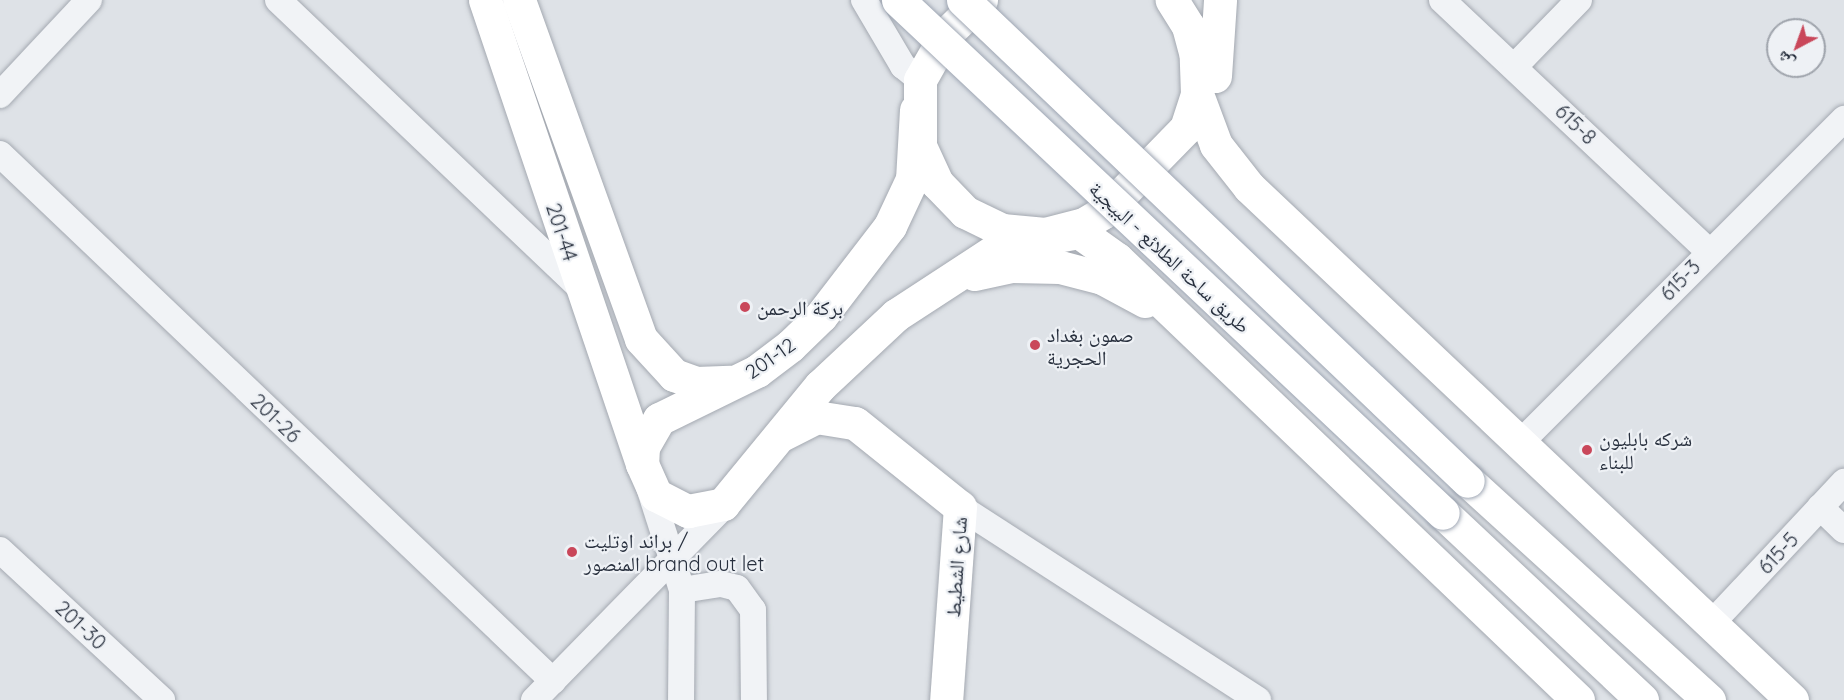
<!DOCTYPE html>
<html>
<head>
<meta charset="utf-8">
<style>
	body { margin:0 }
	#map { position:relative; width:1844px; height:700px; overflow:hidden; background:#dee2e7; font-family:Quicksand,"Noto Naskh Arabic",sans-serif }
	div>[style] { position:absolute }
	.roads { filter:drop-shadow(0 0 2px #a4a9b1) drop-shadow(0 0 2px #a4a9b1) }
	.minor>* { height:26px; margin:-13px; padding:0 13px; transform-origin:13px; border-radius:13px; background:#f1f3f6 }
	.major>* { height:33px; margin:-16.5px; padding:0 16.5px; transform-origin:16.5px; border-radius:16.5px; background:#fff }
	.bridges { filter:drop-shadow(0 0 2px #9ea6b3) drop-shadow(0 0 2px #9ea6b3) }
	.major-bridge>* { height:33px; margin:-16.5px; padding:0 16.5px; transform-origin:16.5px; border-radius:16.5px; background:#fff }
	.dots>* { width:16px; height:16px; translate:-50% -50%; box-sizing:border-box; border:3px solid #eef1f5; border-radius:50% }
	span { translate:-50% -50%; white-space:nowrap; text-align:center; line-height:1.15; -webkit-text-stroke:4.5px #eef1f5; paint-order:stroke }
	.street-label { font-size:20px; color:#28303e }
	.poi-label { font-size:20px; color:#28303e }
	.left { translate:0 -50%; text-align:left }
	.north { position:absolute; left:1766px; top:18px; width:60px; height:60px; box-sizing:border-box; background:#eef1f5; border:2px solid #9fa4ac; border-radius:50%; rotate:221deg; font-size:16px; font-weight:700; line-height:24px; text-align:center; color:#28303e }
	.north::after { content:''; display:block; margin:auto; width:21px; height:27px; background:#c9475a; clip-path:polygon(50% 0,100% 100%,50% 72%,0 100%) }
</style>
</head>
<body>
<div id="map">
	<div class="roads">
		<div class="minor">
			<div style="left:278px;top:0;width:419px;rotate:43.6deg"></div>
			<div style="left:864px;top:0;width:77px;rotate:59.4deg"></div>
			<div style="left:903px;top:66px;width:22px;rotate:39deg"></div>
			<div style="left:1442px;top:0;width:366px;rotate:43.3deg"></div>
			<div style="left:1515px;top:66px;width:92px;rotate:-45.9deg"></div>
			<div style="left:0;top:95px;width:130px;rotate:-46.9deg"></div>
			<div style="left:0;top:154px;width:764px;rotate:43.62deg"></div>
			<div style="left:1519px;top:444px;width:460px;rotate:-45deg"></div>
			<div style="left:648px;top:484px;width:111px;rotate:72.2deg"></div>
			<div style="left:682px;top:590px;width:110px;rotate:90.5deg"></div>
			<div style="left:960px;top:507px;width:355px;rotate:32.9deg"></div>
			<div style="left:1820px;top:507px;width:33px;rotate:44deg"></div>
			<div style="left:0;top:550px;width:221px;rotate:42.8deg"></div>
			<div style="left:682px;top:590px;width:39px;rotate:-9deg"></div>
			<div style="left:721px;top:584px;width:16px;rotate:14deg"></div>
			<div style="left:737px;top:588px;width:27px;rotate:54deg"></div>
			<div style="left:753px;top:610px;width:90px;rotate:89.4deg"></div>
			<div style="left:1711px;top:624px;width:195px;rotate:-46.9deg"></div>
			<div style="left:534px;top:700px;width:281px;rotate:-45.6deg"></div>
		</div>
		<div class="major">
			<div style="left:485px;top:0;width:490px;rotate:71.3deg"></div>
			<div style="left:519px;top:0;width:360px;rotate:70.2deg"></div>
			<div style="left:641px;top:339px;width:49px;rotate:47.5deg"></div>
			<div style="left:674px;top:375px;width:23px;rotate:20deg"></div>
			<div style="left:696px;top:383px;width:34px;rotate:-2deg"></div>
			<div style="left:981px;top:0;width:49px;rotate:135.8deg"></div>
			<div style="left:946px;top:34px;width:53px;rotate:119.5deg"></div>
			<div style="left:920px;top:80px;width:66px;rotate:90deg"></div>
			<div style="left:920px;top:146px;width:41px;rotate:65.3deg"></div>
			<div style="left:937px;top:183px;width:40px;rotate:46deg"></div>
			<div style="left:965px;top:212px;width:41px;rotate:25.9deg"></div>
			<div style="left:1002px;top:230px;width:43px;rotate:5.3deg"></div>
			<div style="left:1045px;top:234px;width:40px;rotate:-14.4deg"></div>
			<div style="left:1084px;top:224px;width:23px;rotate:-31deg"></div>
			<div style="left:1104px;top:212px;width:117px;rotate:-45.7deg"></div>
			<div style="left:1186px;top:128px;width:36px;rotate:-72deg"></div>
			<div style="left:1197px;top:94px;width:38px;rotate:-92deg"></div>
			<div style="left:1196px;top:56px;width:31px;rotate:-105deg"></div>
			<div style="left:1188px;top:26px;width:31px;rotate:-122deg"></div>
			<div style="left:1215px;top:76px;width:76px;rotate:-86.2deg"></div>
			<div style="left:1197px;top:94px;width:54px;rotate:69.6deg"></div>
			<div style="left:1216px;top:145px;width:53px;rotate:51.8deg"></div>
			<div style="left:1249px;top:187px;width:747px;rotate:43.37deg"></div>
			<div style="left:916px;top:110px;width:69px;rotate:93.3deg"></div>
			<div style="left:912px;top:179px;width:52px;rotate:115.1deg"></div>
			<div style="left:890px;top:226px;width:113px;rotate:127.5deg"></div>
			<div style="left:821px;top:316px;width:43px;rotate:135.9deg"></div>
			<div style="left:790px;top:346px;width:41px;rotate:142.9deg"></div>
			<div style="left:757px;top:371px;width:109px;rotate:153.9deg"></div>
			<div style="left:659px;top:419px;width:32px;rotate:120deg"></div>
			<div style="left:643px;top:447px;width:17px;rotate:93deg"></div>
			<div style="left:642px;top:464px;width:34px;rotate:66deg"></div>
			<div style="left:656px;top:495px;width:36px;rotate:27deg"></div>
			<div style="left:688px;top:511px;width:36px;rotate:-11deg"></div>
			<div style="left:723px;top:504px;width:153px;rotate:-50.6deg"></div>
			<div style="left:820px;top:386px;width:104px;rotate:-43.1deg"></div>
			<div style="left:896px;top:315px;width:126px;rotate:-33.1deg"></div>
			<div style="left:1002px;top:246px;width:78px;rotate:-10.3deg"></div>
			<div style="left:1079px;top:232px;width:47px;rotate:35.4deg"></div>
			<div style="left:1117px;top:259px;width:638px;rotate:43.73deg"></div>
			<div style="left:974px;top:274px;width:39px;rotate:-12deg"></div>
			<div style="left:1012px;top:266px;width:48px;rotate:1.2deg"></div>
			<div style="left:1060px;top:267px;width:43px;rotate:14.7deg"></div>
			<div style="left:1102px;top:278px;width:49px;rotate:28.1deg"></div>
			<div style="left:783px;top:434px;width:37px;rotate:-27deg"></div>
			<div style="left:816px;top:417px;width:39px;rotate:9deg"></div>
			<div style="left:855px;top:423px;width:134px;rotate:38.7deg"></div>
			<div style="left:960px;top:507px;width:194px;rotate:94.1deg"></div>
			<div style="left:1468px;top:481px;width:326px;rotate:42.3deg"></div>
			<div style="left:1443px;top:513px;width:273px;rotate:43.2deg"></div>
		</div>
	</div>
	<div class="bridges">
		<div class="major-bridge">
			<div style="left:898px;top:0;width:748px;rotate:43.27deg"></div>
			<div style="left:963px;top:0;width:697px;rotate:43.61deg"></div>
		</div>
	</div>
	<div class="dots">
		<div style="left:745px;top:307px;background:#c9475a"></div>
		<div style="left:1035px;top:345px;background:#c9475a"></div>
		<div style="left:1587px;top:450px;background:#c9475a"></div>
		<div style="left:572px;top:552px;background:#c9475a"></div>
	</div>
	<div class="street-label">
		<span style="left:1576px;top:124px;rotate:44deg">615-8</span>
		<span style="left:562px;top:232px;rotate:72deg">201-44</span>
		<span style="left:1170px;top:257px;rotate:43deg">طريق ساحة الطلائع - البيجية</span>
		<span style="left:1680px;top:280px;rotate:-46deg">615-3</span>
		<span style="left:770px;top:358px;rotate:-35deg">201-12</span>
		<span style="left:276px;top:418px;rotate:44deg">201-26</span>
		<span style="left:1778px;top:553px;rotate:-47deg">615-5</span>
		<span style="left:956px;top:567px;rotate:-86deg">شارع الشطيط</span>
		<span style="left:81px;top:625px;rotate:43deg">201-30</span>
	</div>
	<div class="poi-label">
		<span class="left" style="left:757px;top:307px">بركة الرحمن</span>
		<span class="left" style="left:1047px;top:346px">صمون بغداد<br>الحجرية</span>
		<span class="left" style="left:1599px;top:450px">شركه بابليون<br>للبناء</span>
		<span class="left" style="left:584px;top:552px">براند اوتليت /<br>المنصور brand out let</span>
	</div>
	<div class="north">ش</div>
</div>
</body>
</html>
